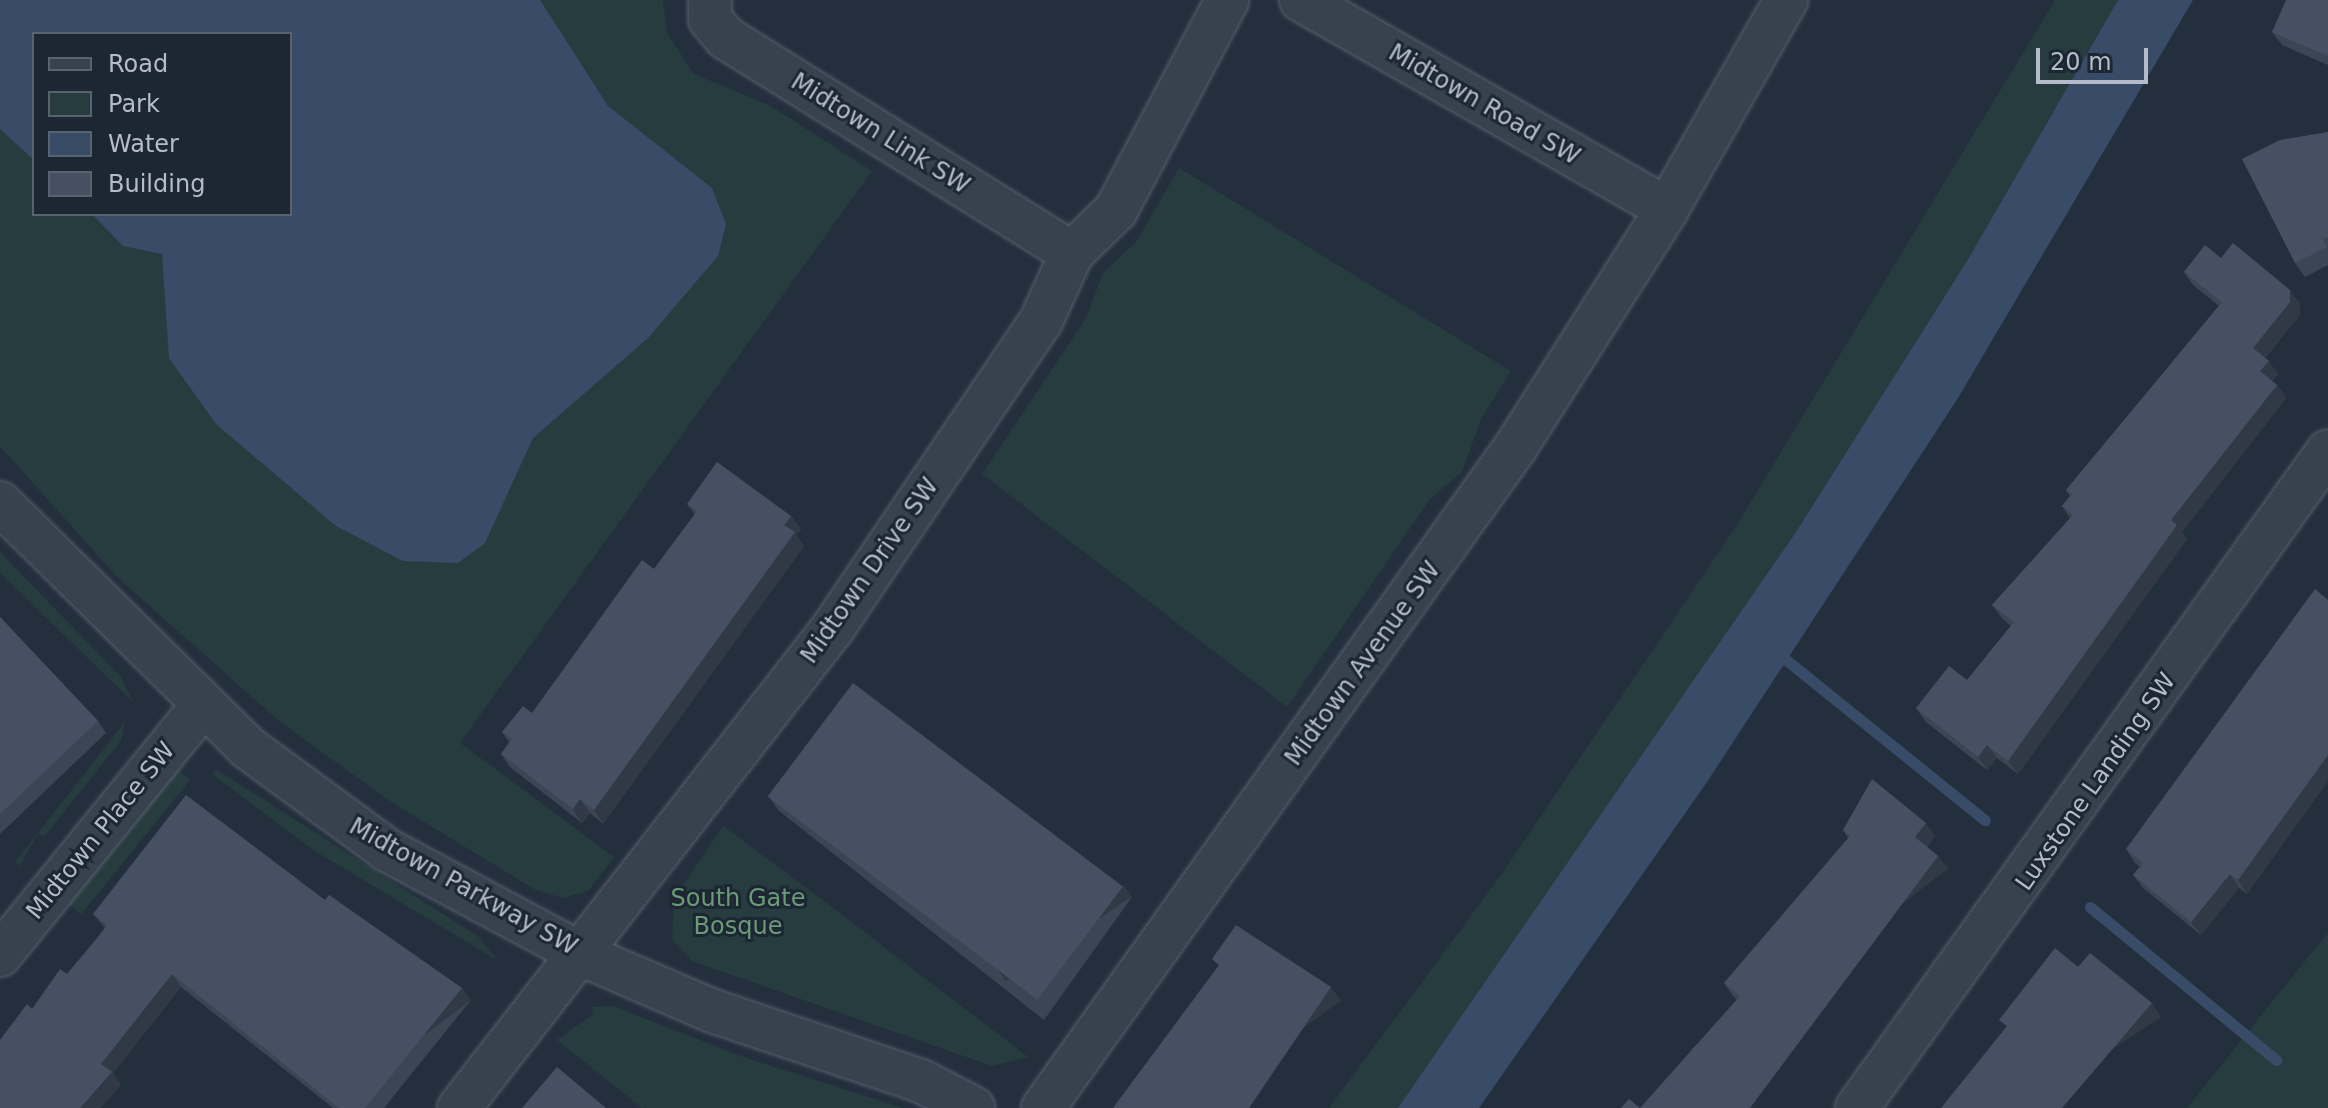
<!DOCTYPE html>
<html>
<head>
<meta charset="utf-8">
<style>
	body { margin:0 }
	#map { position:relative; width:2328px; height:1108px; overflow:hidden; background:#242f3e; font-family:"DejaVu Sans",sans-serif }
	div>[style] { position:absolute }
	.green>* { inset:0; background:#263c3f; transform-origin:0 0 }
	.water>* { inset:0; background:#394c67 }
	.stream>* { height:11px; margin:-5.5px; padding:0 5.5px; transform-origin:5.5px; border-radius:5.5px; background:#394c67 }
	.roads { filter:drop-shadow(0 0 2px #565f6c) drop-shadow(0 0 2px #565f6c) }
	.minor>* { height:42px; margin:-21px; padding:0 21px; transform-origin:21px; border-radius:21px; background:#38414e }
	.wall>* { inset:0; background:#3b4654 }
	.shaded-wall>* { inset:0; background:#303945; transform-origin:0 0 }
	.building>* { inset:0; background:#455162; transform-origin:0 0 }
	span { translate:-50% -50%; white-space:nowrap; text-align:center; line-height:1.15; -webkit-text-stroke:6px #1d2633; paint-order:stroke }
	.street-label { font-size:24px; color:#b4bcc9 }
	.park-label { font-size:24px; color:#6b9a76 }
	.legend { position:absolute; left:32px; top:32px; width:260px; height:184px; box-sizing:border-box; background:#1d2633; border:2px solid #59626f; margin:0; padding:10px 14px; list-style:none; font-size:24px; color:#b4bcc9 }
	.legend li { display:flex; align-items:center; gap:16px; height:40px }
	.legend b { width:40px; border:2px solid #59626f }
	.scale { position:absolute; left:2036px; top:48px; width:112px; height:36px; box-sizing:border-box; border:4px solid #b4bcc9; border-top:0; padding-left:10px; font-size:24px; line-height:28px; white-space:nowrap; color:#b4bcc9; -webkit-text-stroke:6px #1d2633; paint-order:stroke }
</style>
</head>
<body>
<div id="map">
	<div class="green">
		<div style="clip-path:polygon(evenodd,0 0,663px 0,667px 33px,694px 74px,769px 105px,872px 171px,460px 743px,614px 857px,588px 891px,563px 898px,536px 890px,391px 802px,279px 721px,117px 577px,0 446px,0 0,34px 34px,290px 34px,290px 214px,34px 214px,34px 34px)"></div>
		<div style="clip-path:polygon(2055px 0,2118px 0,1967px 261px,1796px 532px,1425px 1076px,1398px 1108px,1329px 1108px,1501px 875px,1735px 528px)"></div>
		<div style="clip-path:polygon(1179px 168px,1511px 371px,1481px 419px,1462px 472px,1430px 499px,1287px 707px,982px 474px,1086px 318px,1103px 273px,1136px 242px)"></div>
		<div style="clip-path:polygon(0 552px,121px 677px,133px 702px,0 573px)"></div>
		<div style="clip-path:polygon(125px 722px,121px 741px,44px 837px,38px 833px,20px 866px,15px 862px)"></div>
		<div style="clip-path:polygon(216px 769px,479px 937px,497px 960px,313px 850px,212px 774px)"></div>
		<div style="left:190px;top:780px;width:173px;height:23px;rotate:129deg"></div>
		<div style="clip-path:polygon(723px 826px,828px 904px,1028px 1057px,992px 1066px,692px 961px,672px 939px,674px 899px)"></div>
		<div style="clip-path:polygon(2328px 933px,2328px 1108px,2187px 1108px,2262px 1014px)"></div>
		<div style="clip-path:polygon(613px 1006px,746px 1058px,903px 1108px,642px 1108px,557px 1040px,593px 1014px,592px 1007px)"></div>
	</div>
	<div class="water">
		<div style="clip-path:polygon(0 0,540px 0,608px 106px,712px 188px,726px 224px,718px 256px,648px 338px,533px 438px,485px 543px,458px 563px,403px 561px,336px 526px,216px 424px,169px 358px,162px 254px,123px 246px,92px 214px,290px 214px,290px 34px,34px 34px,34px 160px,0 129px)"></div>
		<div style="clip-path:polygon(2118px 0,2193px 0,1958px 398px,1707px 782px,1479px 1108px,1398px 1108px,1796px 532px,1967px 261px)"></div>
	</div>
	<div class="stream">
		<div style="left:1774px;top:650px;width:271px;rotate:38.9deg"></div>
		<div style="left:2090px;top:907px;width:241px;rotate:39.4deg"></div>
	</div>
	<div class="roads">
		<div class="minor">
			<div style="left:710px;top:0;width:19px;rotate:90deg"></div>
			<div style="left:710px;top:19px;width:25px;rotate:50deg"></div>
			<div style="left:726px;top:38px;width:407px;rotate:31.9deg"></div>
			<div style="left:1301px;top:0;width:421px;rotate:29.7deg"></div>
			<div style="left:0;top:503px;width:347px;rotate:44.6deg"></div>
			<div style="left:247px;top:747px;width:174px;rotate:36.3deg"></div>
			<div style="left:387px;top:850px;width:222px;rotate:28.2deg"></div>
			<div style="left:583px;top:955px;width:138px;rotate:23.4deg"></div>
			<div style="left:710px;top:1010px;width:223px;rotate:18.6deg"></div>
			<div style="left:921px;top:1081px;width:59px;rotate:27.4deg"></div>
			<div style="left:0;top:955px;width:321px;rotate:-50.9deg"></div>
			<div style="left:459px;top:1108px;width:609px;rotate:-52.08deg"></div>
			<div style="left:833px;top:628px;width:371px;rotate:-55.9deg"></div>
			<div style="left:1041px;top:321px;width:75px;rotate:-65.5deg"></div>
			<div style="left:1072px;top:253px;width:62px;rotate:-44.3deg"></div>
			<div style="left:1116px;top:210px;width:238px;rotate:-62.1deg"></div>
			<div style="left:1043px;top:1108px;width:811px;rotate:-54.43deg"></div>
			<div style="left:1515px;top:448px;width:283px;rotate:-57.5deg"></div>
			<div style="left:1667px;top:209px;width:241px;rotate:-60.3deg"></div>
			<div style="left:1857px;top:1108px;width:808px;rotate:-54.36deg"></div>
		</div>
	</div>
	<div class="wall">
		<div style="clip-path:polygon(2328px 0,2328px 65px,2282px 45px,2272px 32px)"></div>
		<div style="clip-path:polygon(2328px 132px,2328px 265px,2305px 277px,2295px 263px)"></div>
		<div style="clip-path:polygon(2221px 258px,2300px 304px,2300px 315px,2265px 358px,2278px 374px,2272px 381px,2277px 385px,2286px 398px,2182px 532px,2187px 539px,2018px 774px,1997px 758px,1987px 770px,1926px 722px,1916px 708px,1967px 680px,2011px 626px,2002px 618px,1992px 605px,2070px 518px,2062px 506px,2070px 496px,2066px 490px,2219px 306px,2193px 285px,2184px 272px)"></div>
		<div style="clip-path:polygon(687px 504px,791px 516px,801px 529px,796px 535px,804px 546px,603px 824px,590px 813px,582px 823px,510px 767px,501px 754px,509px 742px,502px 732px,532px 713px,654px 569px,695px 514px)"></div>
		<div style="clip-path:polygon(2328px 600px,2328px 781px,2247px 894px,2239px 888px,2201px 935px,2143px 888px,2133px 875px,2140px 867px,2135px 863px,2126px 849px)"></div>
		<div style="clip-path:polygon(0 617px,98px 721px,106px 733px,0 834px)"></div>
		<div style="clip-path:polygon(770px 798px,1132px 897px,1044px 1020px,778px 810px)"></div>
		<div style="clip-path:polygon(1843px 830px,1935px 836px,1927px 847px,1938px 856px,1948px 869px,1737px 1000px,1733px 996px,1724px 983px,1848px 838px)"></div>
		<div style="clip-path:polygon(325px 900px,471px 1000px,384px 1108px,333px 1108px,181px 987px,113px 1073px,121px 1085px,100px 1108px,0 1108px,32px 1009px,67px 974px,105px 928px,93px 914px)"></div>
	</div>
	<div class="shaded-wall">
		<div style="clip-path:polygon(2290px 290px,2300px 304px,2300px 315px,2262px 361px,2253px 348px)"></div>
		<div style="clip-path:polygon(2269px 361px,2278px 374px,2269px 385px,2260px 371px)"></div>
		<div style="clip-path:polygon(2277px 385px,2286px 398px,2182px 532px,2187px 539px,2018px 774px,2008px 761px,2171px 520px)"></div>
		<div style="clip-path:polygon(791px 516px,801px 529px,796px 535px,804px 546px,603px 824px,594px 810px)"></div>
		<div style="clip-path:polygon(1987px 745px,1997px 758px,1987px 770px,1978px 757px)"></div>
		<div style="clip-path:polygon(2328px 755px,2328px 781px,2247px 894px,2238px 880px)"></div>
		<div style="clip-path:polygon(580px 799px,590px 813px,582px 823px,573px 809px)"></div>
		<div style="clip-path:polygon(1926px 823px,1935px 836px,1924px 850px,1915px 837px)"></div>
		<div style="left:1938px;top:856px;width:16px;height:314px;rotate:52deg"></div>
		<div style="clip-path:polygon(2230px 874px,2239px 888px,2201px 935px,2191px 922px)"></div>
		<div style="left:1124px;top:885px;width:14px;height:152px;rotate:56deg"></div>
		<div style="clip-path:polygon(172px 974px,181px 987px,113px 1073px,121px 1085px,100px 1108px,80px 1108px,101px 1064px)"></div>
		<div style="left:1331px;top:987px;width:17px;height:146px;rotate:54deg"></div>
		<div style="left:462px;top:988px;width:15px;height:154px;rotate:53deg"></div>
		<div style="left:2152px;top:1003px;width:17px;height:138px;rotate:57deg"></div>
	</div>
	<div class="building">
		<div style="clip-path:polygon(2286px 0,2328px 0,2328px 56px,2272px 32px)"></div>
		<div style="clip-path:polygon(2328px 132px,2328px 237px,2322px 239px,2327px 247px,2295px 263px,2242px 159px,2280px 140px)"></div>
		<div style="clip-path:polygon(2233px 243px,2290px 290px,2290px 302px,2253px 348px,2269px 361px,2260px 371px,2277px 385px,2171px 520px,2177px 525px,2008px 761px,1987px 745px,1978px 757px,1916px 708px,1949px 666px,1967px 680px,2014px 622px,1992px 605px,2073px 515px,2062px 506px,2072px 494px,2066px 490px,2222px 302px,2184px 272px,2205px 245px,2221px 258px)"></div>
		<div style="clip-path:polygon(717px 462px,791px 516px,784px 525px,795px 532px,594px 810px,580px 799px,573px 809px,501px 754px,512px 739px,502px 732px,523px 706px,532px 713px,642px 560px,654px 569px,697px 511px,687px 504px)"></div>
		<div style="clip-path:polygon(2315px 589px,2328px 600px,2328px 755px,2238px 880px,2230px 874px,2191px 922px,2133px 875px,2143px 863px,2126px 849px)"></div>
		<div style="clip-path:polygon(0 617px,98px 721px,0 814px)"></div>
		<div style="left:853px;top:683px;width:338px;height:142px;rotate:37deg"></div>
		<div style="clip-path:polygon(1872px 779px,1926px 823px,1915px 837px,1938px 856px,1750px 1108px,1640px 1108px,1740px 996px,1724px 983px,1850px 836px,1843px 830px)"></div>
		<div style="clip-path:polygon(186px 795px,325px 900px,329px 895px,462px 988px,365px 1108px,339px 1108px,172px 974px,101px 1064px,112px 1072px,80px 1108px,0 1108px,0 1040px,27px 1004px,32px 1009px,60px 969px,67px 974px,96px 940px,107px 925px,93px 914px)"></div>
		<div style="clip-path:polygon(1236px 925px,1331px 987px,1249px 1108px,1113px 1108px,1219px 965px,1212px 959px)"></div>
		<div style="clip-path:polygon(2055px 948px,2078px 967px,2090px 953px,2152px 1003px,2062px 1108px,1941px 1108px,2007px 1026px,1999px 1020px)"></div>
		<div style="clip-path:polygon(557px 1067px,606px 1108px,522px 1108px)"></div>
		<div style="clip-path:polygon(1629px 1099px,1640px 1108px,1621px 1108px)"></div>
	</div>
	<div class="street-label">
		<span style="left:1484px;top:105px;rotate:30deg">Midtown Road SW</span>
		<span style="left:880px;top:134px;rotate:32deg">Midtown Link SW</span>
		<span style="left:870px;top:571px;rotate:-55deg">Midtown Drive SW</span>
		<span style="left:1363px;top:664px;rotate:-54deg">Midtown Avenue SW</span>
		<span style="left:2096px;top:782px;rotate:-55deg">Luxstone Landing SW</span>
		<span style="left:101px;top:831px;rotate:-51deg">Midtown Place SW</span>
		<span style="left:463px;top:887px;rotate:29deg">Midtown Parkway SW</span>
	</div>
	<div class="park-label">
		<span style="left:738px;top:913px">South Gate<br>Bosque</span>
	</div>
	<ul class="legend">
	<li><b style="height:10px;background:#38414e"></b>Road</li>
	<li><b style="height:22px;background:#263c3f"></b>Park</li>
	<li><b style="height:22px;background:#394c67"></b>Water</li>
	<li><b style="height:22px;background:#455162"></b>Building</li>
	</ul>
	<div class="scale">20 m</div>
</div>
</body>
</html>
